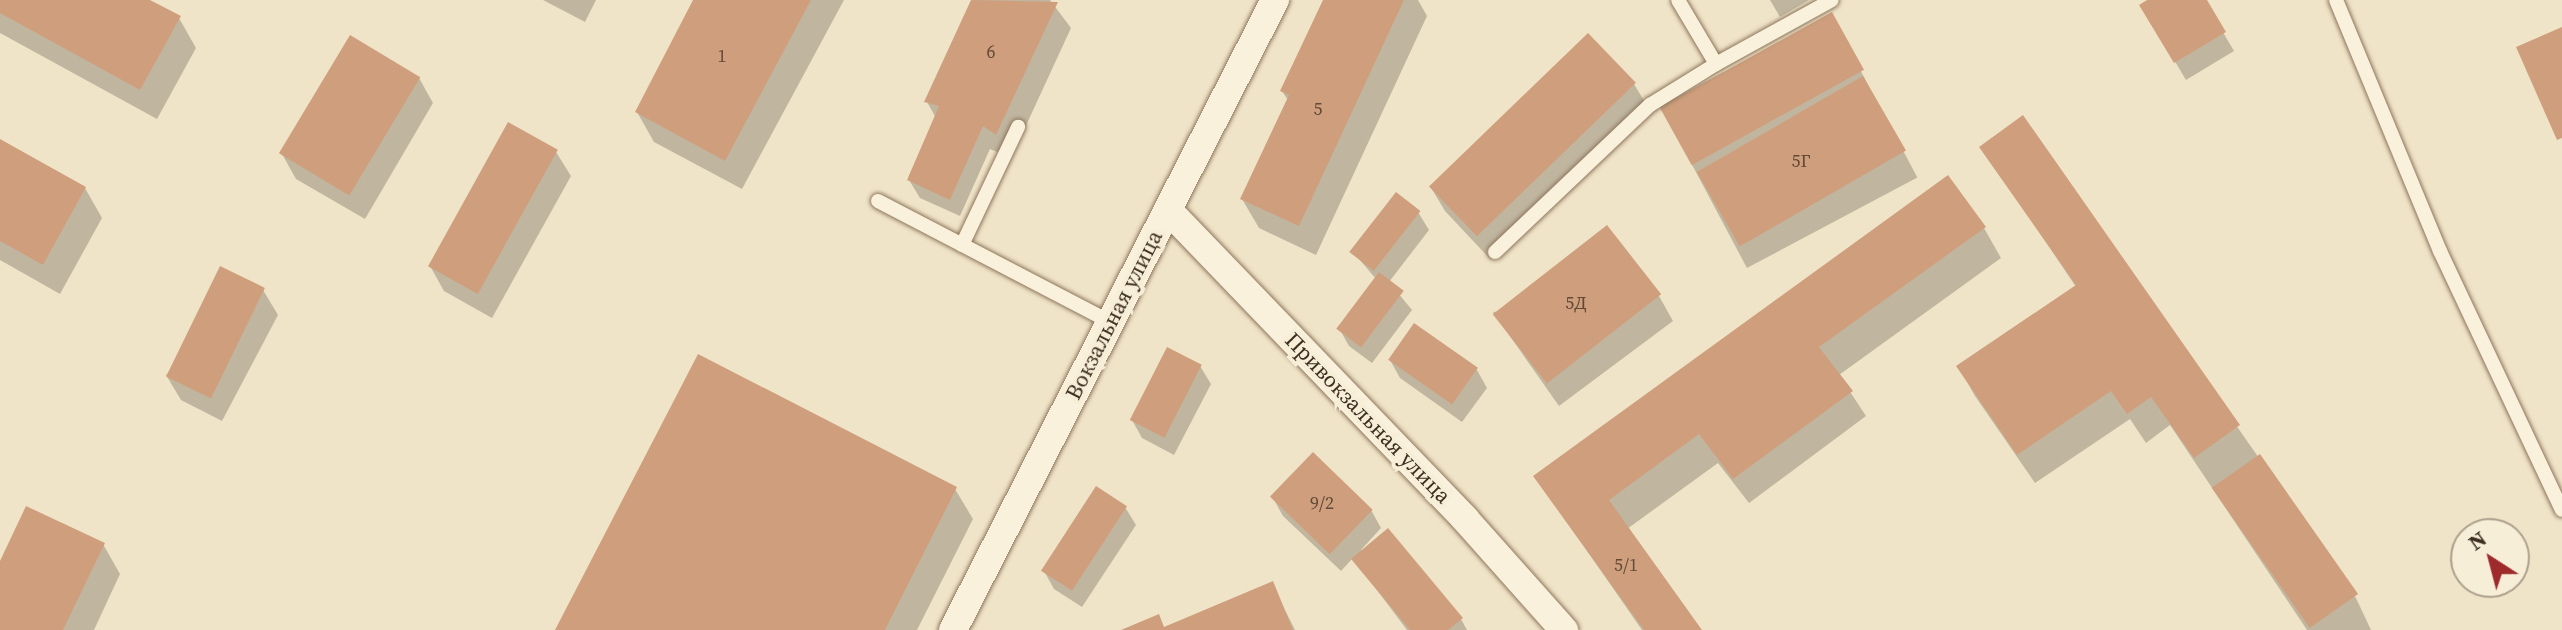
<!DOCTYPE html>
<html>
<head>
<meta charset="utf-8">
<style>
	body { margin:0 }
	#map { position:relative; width:2562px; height:630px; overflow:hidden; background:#f0e4c8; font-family:"Source Serif 4",serif }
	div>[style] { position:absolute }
	.shadow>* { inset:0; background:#0003; transform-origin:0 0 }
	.building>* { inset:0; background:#cf9f7d; transform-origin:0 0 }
	.roads { filter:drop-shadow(0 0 2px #8d765c) drop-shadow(0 0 2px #8d765c) }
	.lane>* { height:14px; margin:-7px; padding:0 7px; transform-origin:7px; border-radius:7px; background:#faf1dc }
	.street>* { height:28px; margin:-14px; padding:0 14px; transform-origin:14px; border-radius:14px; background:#faf1dc }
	span { translate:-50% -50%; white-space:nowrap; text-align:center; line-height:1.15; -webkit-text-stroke:8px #f7eed8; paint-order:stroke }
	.number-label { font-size:18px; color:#624a37 }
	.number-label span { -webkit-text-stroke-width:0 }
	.street-label { font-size:22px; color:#3d2e20 }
	.north { position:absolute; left:2450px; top:518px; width:80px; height:80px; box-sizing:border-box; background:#f7eed8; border:2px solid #ada18e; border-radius:50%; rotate:324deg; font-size:22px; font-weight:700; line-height:32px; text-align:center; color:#3d2e20 }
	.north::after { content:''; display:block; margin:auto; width:28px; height:36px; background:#9e2a2b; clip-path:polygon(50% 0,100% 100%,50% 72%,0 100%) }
</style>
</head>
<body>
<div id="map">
	<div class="shadow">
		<div style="clip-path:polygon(0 0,146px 0,179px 18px,196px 48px,157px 119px,0 33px)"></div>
		<div style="clip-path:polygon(543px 0,596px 0,585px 22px)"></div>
		<div style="clip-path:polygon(695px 0,844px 0,742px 189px,654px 142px,637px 112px)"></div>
		<div style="clip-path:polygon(974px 0,1050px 0,1071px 28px,1011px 158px,990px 149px,960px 216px,920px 198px,909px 180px,936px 118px,927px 102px)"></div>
		<div style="clip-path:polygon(1325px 0,1418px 0,1427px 16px,1316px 255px,1259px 228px,1242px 199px,1289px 102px,1282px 91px)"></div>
		<div style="clip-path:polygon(1770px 0,1809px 0,1780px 17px)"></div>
		<div style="clip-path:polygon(2151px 0,2204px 0,2234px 51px,2186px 80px,2142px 6px)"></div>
		<div style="left:1831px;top:15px;width:184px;height:193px;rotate:62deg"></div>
		<div style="clip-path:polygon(419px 78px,433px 103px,365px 219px,296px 179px,282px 154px)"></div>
		<div style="clip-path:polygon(1634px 84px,1649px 109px,1491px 260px,1445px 211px,1430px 186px)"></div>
		<div style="clip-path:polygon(2022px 118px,2355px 596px,2371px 630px,2307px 630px,2170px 425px,2146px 443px,2130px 419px,2035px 483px,1975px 396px,1958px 366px,2076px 287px,1982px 147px)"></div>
		<div style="clip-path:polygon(0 142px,85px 188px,102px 218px,60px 294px,0 260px)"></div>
		<div style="clip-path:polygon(556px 152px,571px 176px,492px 318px,444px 291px,430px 266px)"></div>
		<div style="clip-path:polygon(1418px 212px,1429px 230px,1389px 282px,1412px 310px,1372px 363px,1349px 346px,1339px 328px,1376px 279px,1353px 252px)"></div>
		<div style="clip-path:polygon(1984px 228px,2001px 258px,1839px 375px,1866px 416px,1749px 503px,1718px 463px,1627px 529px,1700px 630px,1642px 630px,1535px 476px)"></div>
		<div style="clip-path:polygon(263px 290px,278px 315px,222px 421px,181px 400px,166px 375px)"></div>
		<div style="clip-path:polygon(1659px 296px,1673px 321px,1559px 406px,1493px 312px)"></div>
		<div style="clip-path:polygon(1390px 360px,1477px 370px,1487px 388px,1462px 422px,1400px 378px)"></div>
		<div style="clip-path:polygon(1200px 366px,1211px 384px,1174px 455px,1142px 438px,1132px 420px)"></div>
		<div style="clip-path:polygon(955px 489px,973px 519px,917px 630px,557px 630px)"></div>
		<div style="clip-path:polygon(1273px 498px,1371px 510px,1381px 528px,1361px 550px,1461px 619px,1467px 630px,1407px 630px,1353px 558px,1341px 571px,1283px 516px)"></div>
		<div style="clip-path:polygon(1125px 507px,1136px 525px,1082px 607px,1054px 589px,1044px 571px)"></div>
		<div style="clip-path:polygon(103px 544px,120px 574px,94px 630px,0 630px,0 565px)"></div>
		<div style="clip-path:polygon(1272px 584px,1295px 630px,1126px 630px,1165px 628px)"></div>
	</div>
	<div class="building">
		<div style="clip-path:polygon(0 0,150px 0,181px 16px,140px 90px,0 13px)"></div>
		<div style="clip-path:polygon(693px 0,811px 0,725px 161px,635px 112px)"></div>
		<div style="clip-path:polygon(971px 0,1058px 2px,996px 135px,983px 126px,950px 200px,907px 180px,939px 106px,924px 102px)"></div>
		<div style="clip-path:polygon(1323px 0,1404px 0,1299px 226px,1240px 199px,1289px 95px,1280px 91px)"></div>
		<div style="clip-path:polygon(2147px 0,2207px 0,2226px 32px,2174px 63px,2139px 5px)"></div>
		<div style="left:1832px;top:12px;width:66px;height:197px;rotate:61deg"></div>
		<div style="clip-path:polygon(2562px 27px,2562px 138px,2557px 140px,2516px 47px)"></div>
		<div style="left:1588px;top:33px;width:69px;height:221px;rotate:46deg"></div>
		<div style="left:350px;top:35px;width:82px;height:138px;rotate:31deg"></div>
		<div style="left:1863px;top:76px;width:86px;height:192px;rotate:60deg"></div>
		<div style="clip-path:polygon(2023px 115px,2240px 425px,2194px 458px,2151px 397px,2127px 414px,2111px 391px,2017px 455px,1956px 366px,2076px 285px,1979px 147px)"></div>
		<div style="left:508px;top:122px;width:57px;height:165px;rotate:29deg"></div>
		<div style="clip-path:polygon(0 139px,86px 187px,43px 265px,0 241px)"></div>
		<div style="clip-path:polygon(1948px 175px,1986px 227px,1819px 347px,1853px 391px,1733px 479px,1699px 434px,1609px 500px,1702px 630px,1644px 630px,1533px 476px)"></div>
		<div style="left:1396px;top:192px;width:31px;height:76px;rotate:38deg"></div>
		<div style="left:1607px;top:225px;width:88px;height:145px;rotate:52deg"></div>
		<div style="left:220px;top:266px;width:50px;height:123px;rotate:26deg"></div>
		<div style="left:1379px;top:272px;width:31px;height:71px;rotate:37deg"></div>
		<div style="left:1414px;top:323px;width:78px;height:45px;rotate:35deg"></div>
		<div style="left:1167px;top:347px;width:39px;height:82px;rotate:27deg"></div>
		<div style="clip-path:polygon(698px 354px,957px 487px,885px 630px,555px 630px)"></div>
		<div style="left:1313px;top:452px;width:83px;height:62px;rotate:44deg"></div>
		<div style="left:2260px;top:454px;width:171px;height:59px;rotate:55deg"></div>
		<div style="left:1096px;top:486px;width:37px;height:101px;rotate:33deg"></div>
		<div style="clip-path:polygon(26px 506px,105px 543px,63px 630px,0 630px,0 561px)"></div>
		<div style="clip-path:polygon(1388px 528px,1463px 618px,1448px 630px,1410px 630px,1351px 559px)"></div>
		<div style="clip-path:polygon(1273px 581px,1293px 630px,1121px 630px,1159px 614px,1164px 627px)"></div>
	</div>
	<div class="roads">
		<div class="lane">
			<div style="left:2336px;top:0;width:272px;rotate:67.5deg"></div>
			<div style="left:2440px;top:251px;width:286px;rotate:64.8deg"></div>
			<div style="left:1716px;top:64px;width:132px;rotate:-28.9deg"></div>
			<div style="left:878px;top:201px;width:262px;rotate:27.5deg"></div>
			<div style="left:962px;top:245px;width:131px;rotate:-64.6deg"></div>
			<div style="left:1495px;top:252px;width:214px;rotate:-43.5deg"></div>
			<div style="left:1650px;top:105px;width:78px;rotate:-31.8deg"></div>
			<div style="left:1716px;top:64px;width:74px;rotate:-120.7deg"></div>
		</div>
		<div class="street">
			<div style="left:1168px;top:210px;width:429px;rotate:46.1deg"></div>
			<div style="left:1465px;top:519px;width:149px;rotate:48.3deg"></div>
			<div style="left:953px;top:630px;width:708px;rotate:-62.93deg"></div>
		</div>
	</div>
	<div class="number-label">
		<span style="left:991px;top:52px">6</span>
		<span style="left:722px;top:56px">1</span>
		<span style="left:1318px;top:109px">5</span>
		<span style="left:1801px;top:161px">5Г</span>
		<span style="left:1576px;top:303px">5Д</span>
		<span style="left:1322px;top:503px">9/2</span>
		<span style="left:1626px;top:565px">5/1</span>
	</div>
	<div class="street-label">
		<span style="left:1114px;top:315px;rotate:-63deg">Вокзальная улица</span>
		<span style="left:1368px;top:418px;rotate:46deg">Привокзальная улица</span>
	</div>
	<div class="north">N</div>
</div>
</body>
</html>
